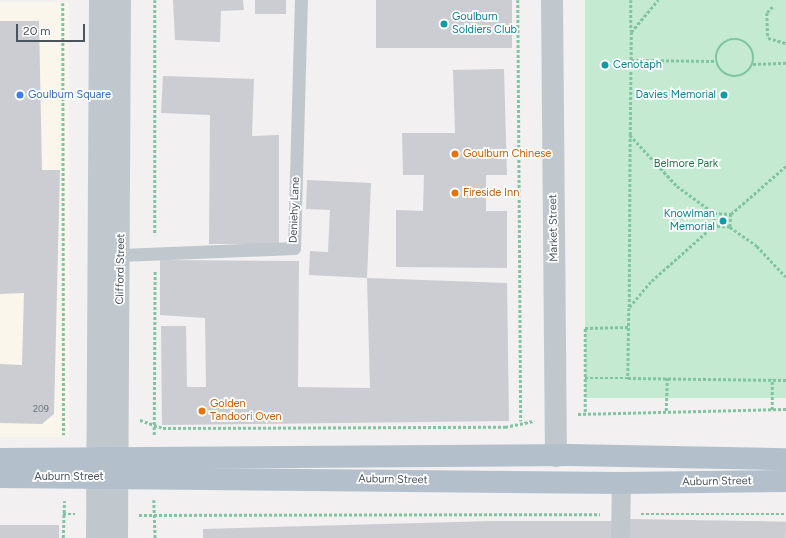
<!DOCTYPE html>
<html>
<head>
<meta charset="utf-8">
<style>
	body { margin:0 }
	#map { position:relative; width:786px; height:538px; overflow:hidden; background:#f2f0f1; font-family:Figtree,sans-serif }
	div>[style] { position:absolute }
	.commercial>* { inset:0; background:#faf6ec; transform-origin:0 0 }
	.green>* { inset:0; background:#c4ebd2; transform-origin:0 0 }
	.building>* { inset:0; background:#cbcdd2; transform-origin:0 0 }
	.path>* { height:2.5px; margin-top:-1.25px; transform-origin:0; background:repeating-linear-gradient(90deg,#80c5a1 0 3px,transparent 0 5px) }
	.path>.ring { margin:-1.25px; padding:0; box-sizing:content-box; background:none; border:2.5px solid #80c5a1; border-radius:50% }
	.service>* { height:13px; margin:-6.5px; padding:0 6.5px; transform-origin:6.5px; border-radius:6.5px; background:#c0c8cd }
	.pedestrian>* { height:19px; margin:-9.5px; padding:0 9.5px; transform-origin:9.5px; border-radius:9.5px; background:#c0c8cd }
	.minor>* { height:22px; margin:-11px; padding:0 11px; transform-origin:11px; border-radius:11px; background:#c0c8cd }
	.primary>* { height:22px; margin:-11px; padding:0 11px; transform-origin:11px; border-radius:11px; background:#b3c0cc }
	.dots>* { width:11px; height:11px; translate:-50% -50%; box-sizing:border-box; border:2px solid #fff; border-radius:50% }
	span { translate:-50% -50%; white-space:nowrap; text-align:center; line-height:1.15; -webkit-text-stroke:3.5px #fff; paint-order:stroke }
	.number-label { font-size:9px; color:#6a727a }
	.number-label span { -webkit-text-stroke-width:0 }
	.culture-label { font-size:11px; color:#0d838f }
	.left { translate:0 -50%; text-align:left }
	.right { translate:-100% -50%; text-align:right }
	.shop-label { font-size:11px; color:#366cbe }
	.food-label { font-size:11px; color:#c56008 }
	.park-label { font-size:11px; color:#22764a }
	.street-label { font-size:11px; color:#4a545c }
	.scale { position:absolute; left:16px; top:24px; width:69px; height:18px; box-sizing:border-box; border:2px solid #4a545c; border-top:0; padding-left:5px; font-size:12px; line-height:14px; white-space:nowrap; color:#4a545c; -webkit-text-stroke:3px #fff; paint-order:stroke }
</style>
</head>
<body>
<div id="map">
	<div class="commercial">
		<div style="left:0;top:2px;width:69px;height:435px"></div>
	</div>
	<div class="green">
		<div style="left:585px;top:0;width:201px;height:398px"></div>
	</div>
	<div class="building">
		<div style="clip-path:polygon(173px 0,243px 0,244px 10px,221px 11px,220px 42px,175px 40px)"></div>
		<div style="left:255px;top:0;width:31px;height:14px"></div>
		<div style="left:376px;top:0;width:136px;height:48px"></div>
		<div style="clip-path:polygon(0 21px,39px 21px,42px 170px,60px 170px,54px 414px,42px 424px,0 423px,0 364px,22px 365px,24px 293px,0 294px)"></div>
		<div style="clip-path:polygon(504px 69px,507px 175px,486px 175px,486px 211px,507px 211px,507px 268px,396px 267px,396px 210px,423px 211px,424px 175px,403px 175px,402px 133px,455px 133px,453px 70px)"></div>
		<div style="clip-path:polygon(163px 76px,254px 79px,252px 136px,279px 135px,279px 244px,209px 244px,210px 115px,161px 113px)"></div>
		<div style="clip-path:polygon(307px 180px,371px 183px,367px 278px,309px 275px,310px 251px,328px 252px,330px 210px,306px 209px)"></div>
		<div style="clip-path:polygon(160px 260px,299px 261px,298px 387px,370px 388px,367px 278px,507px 283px,509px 421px,162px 425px,161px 326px,186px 326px,187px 387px,206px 387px,205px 318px,160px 315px)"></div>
		<div style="left:629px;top:519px;width:157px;height:19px;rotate:1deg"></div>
		<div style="clip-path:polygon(493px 521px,612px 521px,612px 538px,203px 538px,203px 529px)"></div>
		<div style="left:0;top:525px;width:59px;height:13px"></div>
	</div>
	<div class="path">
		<div style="left:155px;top:0;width:235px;rotate:90deg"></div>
		<div style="left:518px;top:0;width:421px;rotate:89.6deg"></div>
		<div style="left:631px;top:0;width:31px;rotate:90deg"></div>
		<div style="left:63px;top:3px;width:432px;rotate:89.9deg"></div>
		<div style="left:773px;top:7px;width:8px;rotate:135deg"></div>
		<div style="left:767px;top:13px;width:25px;rotate:88deg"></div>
		<div style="left:768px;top:38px;width:19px;rotate:16deg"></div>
		<div class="ring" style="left:716px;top:39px;width:35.5px;height:35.5px"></div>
		<div style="left:631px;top:60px;width:86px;rotate:0.7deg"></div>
		<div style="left:753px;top:64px;width:33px;rotate:-2deg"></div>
		<div style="left:630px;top:135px;width:103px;rotate:-89.4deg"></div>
		<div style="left:631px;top:32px;width:42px;rotate:-49.8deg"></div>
		<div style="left:731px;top:214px;width:13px;rotate:94deg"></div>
		<div style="left:730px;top:227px;width:16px;rotate:-176deg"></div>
		<div style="left:714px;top:226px;width:13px;rotate:-90deg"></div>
		<div style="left:714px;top:213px;width:17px;rotate:3deg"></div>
		<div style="left:731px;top:214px;width:73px;rotate:-41.1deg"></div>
		<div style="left:714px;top:226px;width:84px;rotate:138.4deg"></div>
		<div style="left:651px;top:282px;width:34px;rotate:130deg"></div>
		<div style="left:629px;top:308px;width:70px;rotate:90.8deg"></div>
		<div style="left:628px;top:378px;width:158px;rotate:0.7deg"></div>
		<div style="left:730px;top:227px;width:33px;rotate:35deg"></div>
		<div style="left:757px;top:246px;width:42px;rotate:46.9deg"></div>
		<div style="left:629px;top:307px;width:172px;rotate:-89.7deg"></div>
		<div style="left:630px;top:135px;width:69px;rotate:47.3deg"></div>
		<div style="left:677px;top:186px;width:46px;rotate:36.1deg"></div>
		<div style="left:585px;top:378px;width:43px"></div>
		<div style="left:772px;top:410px;width:31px;rotate:-90deg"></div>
		<div style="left:666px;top:411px;width:33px;rotate:-88deg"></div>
		<div style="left:585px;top:412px;width:84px;rotate:-90deg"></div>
		<div style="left:585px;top:328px;width:43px;rotate:-1.3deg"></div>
		<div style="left:578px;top:414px;width:208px;rotate:-1.4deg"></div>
		<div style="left:140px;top:420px;width:24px;rotate:19deg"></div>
		<div style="left:163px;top:428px;width:342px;rotate:-0.2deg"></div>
		<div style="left:505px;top:427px;width:30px;rotate:-12deg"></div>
		<div style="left:154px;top:435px;width:165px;rotate:-89.7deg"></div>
		<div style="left:154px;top:500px;width:38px;rotate:88deg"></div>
		<div style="left:63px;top:514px;width:12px"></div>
		<div style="left:641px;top:514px;width:145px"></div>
		<div style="left:139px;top:515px;width:461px;rotate:-0.1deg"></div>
		<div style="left:63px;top:538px;width:37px;rotate:-88deg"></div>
	</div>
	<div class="service">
		<div style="left:121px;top:255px;width:173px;rotate:-2.3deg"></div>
		<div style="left:294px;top:248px;width:248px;rotate:-88.4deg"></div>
	</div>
	<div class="pedestrian">
		<div style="left:620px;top:538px;width:55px;rotate:-89deg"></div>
	</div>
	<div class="minor">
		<div style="left:552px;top:0;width:456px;rotate:89.5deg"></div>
		<div style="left:97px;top:538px;width:538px;rotate:-89.68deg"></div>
		<div style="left:117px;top:538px;width:538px;rotate:-89.68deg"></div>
	</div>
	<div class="primary">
		<div style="left:0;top:459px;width:569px;rotate:-0.4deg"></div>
		<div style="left:569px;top:455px;width:217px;rotate:1.1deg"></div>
		<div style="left:0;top:477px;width:621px;rotate:0.55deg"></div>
		<div style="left:621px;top:483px;width:165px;rotate:-0.7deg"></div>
	</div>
	<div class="dots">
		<div style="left:444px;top:24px;background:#0f9aa8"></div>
		<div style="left:605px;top:65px;background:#0f9aa8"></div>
		<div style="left:20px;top:95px;background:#3f7fe0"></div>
		<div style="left:724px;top:95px;background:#0f9aa8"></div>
		<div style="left:455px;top:154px;background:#e8710a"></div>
		<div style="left:455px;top:193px;background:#e8710a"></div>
		<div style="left:723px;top:221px;background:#0f9aa8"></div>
		<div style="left:202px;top:411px;background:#e8710a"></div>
	</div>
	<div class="number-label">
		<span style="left:41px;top:409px">209</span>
	</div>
	<div class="culture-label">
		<span class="left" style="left:452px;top:24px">Goulburn<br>Soldiers Club</span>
		<span class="left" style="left:613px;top:65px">Cenotaph</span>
		<span class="right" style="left:716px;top:95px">Davies Memorial</span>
		<span class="right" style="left:715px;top:221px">Knowlman<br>Memorial</span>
	</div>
	<div class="shop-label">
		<span class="left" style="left:28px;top:95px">Goulburn Square</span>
	</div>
	<div class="food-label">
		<span class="left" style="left:463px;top:154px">Goulburn Chinese</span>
		<span class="left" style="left:463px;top:193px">Fireside Inn</span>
		<span class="left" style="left:210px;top:411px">Golden<br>Tandoori Oven</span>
	</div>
	<div class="park-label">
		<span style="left:686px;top:164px">Belmore Park</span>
	</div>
	<div class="street-label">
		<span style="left:295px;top:210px;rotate:-88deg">Deniehy Lane</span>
		<span style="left:554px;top:228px;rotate:-91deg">Market Street</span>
		<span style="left:121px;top:269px;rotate:-89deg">Clifford Street</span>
		<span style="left:69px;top:477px">Auburn Street</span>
		<span style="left:393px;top:480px;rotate:1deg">Auburn Street</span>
		<span style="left:717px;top:482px;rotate:-1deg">Auburn Street</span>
	</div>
	<div class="scale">20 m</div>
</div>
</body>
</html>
